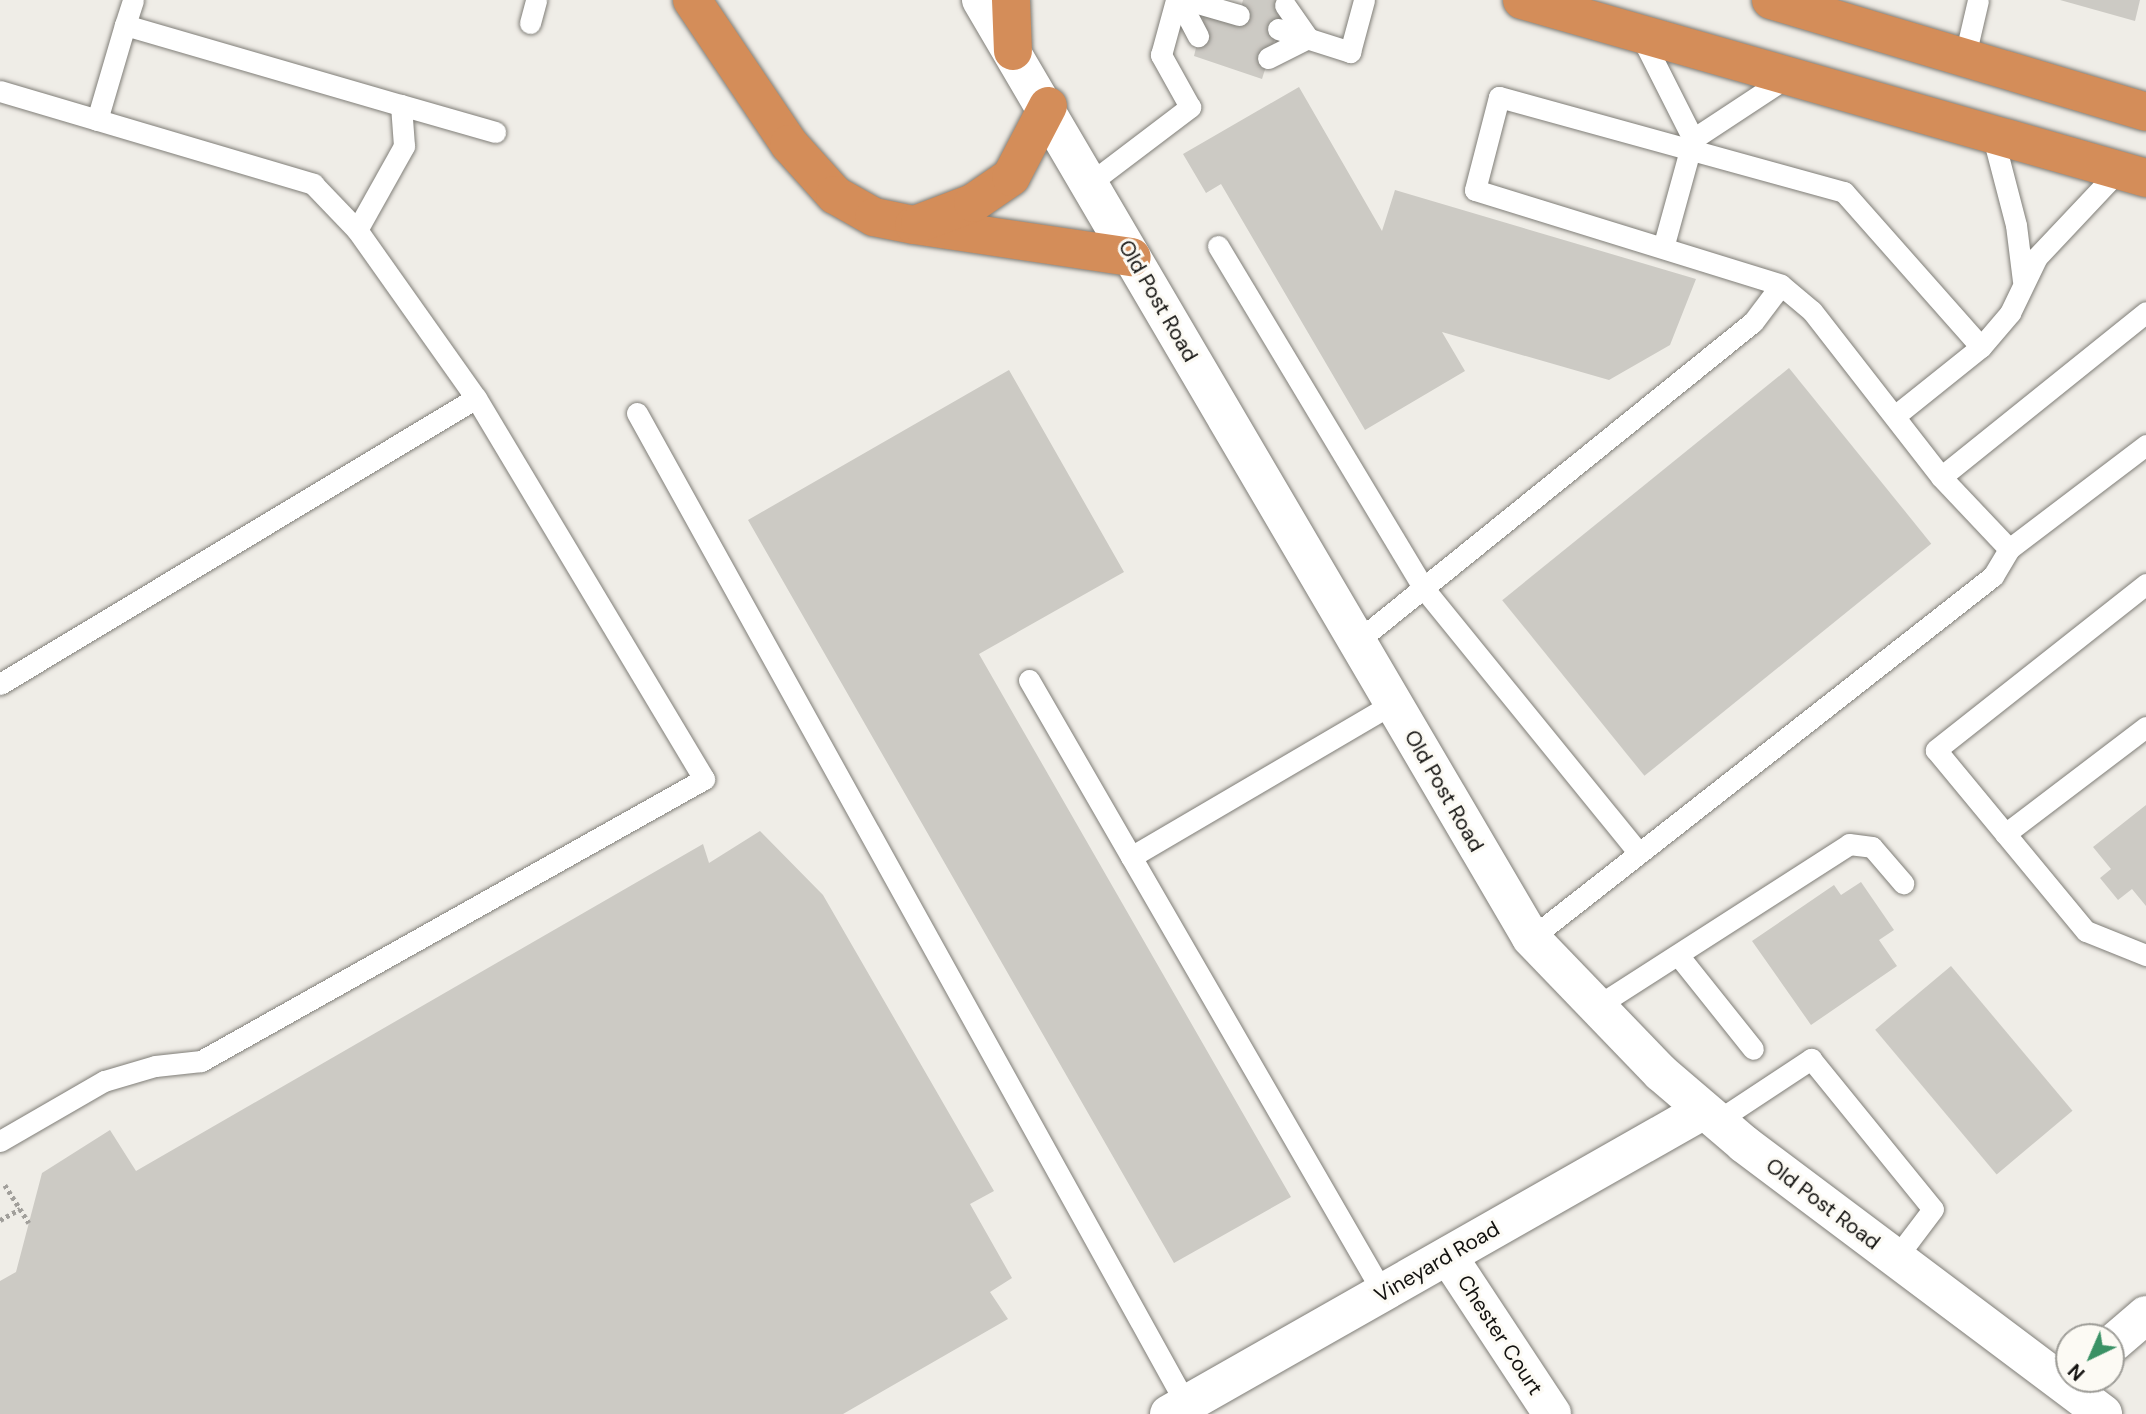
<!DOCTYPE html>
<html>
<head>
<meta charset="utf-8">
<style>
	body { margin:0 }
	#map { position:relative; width:2146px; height:1414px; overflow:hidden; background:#efede7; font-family:"DM Sans",sans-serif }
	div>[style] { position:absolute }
	.building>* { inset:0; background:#cccac4; transform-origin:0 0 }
	.path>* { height:4.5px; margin-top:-2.25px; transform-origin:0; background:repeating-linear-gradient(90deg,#a19f9b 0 3.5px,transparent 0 7px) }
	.roads { filter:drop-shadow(0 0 2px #807e78) drop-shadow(0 0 2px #807e78) }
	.lane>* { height:21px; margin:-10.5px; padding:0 10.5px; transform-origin:10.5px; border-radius:10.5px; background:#fff }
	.street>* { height:38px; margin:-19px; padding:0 19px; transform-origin:19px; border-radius:19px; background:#fff }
	.secondary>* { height:38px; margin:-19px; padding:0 19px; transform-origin:19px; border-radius:19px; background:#fff }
	.highway>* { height:38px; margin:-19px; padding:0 19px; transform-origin:19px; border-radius:19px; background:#d48d59 }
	span { translate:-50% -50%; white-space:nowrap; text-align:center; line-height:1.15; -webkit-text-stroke:6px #fcfaf4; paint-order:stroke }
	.street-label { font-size:21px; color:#12110f }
	.north { position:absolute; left:2055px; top:1323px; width:70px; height:70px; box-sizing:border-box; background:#fcfaf4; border:2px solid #9e9d98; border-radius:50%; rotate:224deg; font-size:19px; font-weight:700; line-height:28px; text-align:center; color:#12110f }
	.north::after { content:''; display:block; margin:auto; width:24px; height:32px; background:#3a9165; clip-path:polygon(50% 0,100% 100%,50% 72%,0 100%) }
</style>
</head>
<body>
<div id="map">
	<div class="building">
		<div style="clip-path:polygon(1243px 0,1287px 0,1262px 79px,1194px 56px,1205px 11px,1237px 22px)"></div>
		<div style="clip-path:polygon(2060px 0,2140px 0,2135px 21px)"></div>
		<div style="clip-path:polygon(1299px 87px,1382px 231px,1395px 190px,1696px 279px,1670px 345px,1609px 380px,1442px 332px,1465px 371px,1365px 430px,1221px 184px,1206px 193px,1183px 154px)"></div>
		<div style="left:1789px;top:368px;width:226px;height:369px;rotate:51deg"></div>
		<div style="clip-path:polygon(1009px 370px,1124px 572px,979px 654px,1291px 1197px,1174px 1263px,748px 520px)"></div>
		<div style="clip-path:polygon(2146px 805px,2146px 906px,2132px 889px,2118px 900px,2100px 878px,2111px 869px,2093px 847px)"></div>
		<div style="clip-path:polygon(760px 831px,823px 895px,994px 1191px,970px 1204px,1012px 1278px,990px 1292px,1008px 1319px,843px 1414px,0 1414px,0 1281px,16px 1272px,42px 1173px,110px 1130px,136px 1171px,703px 844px,709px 863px)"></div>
		<div style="clip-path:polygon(1861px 882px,1894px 930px,1879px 940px,1897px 966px,1811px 1025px,1752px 941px,1834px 885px,1841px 895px)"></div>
		<div style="left:1951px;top:966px;width:189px;height:99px;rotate:50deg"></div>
	</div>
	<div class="path">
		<div style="left:5px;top:1185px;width:45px;rotate:57.7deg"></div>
		<div style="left:0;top:1220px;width:23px;rotate:-29deg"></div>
	</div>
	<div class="roads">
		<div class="lane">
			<div style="left:1179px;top:0;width:41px;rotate:62.2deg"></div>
			<div style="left:1187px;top:0;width:54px;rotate:16.1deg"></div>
			<div style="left:530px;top:23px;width:24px;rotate:-75deg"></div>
			<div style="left:125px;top:25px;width:26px;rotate:-72deg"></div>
			<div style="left:1278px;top:29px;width:76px;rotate:17.7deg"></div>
			<div style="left:1350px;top:52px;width:54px;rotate:-74.9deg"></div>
			<div style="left:1640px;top:34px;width:118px;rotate:63.2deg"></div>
			<div style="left:1693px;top:139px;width:109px;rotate:105.4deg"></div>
			<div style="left:1965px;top:56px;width:57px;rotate:-76.9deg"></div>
			<div style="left:1268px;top:58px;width:45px;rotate:-26.6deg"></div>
			<div style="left:1308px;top:38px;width:40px;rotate:-124.9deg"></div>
			<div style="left:0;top:91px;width:327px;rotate:16.5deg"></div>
			<div style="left:313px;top:184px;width:64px;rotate:46.3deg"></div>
			<div style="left:357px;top:230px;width:206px;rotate:54.7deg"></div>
			<div style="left:476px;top:398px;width:444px;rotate:59.1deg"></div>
			<div style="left:704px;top:779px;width:577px;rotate:150.72deg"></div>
			<div style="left:201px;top:1061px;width:46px;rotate:173.8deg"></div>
			<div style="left:155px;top:1066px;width:53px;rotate:163.6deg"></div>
			<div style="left:104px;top:1081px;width:120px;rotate:150deg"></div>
			<div style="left:401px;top:105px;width:98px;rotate:16deg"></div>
			<div style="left:97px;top:120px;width:99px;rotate:-73.6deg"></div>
			<div style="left:125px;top:25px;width:287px;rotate:16.2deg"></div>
			<div style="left:401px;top:105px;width:41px;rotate:85.8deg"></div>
			<div style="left:404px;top:146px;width:96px;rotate:119.2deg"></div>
			<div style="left:1992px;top:133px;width:95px;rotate:75.4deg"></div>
			<div style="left:2016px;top:225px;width:56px;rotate:82.9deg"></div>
			<div style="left:1693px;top:139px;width:116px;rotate:-33.4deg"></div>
			<div style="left:1090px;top:183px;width:126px;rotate:-37.2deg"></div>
			<div style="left:1190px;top:107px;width:60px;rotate:-119.1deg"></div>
			<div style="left:1161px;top:55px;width:57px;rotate:-74.7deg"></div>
			<div style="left:1218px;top:246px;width:401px;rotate:59deg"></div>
			<div style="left:1425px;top:590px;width:339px;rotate:50.9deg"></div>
			<div style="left:1981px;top:347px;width:207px;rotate:-131.5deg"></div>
			<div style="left:1844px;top:192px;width:358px;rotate:-164.6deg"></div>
			<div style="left:1499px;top:97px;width:96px;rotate:104.5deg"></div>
			<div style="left:1475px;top:190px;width:320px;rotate:17.2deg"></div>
			<div style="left:1781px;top:285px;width:40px;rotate:40deg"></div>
			<div style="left:1812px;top:311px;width:210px;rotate:52.1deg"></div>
			<div style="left:1941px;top:477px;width:99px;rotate:46.6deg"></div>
			<div style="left:637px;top:413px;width:1133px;rotate:61.01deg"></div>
			<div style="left:1896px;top:415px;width:109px;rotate:-38.7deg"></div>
			<div style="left:1981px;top:347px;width:45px;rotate:-49.5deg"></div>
			<div style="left:2010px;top:313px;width:62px;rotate:-64.3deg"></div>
			<div style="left:2037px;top:257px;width:118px;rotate:-46.7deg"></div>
			<div style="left:1941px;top:477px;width:263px;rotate:-38.8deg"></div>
			<div style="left:2146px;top:584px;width:268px;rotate:141.7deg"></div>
			<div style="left:1936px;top:750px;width:235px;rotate:50.4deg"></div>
			<div style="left:2086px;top:931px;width:65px;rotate:21.8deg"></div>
			<div style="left:1355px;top:643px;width:511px;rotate:-38.89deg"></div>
			<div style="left:1753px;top:322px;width:46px;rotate:-52.9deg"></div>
			<div style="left:1029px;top:680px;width:708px;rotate:59.99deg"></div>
			<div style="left:0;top:684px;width:555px;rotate:-31deg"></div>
			<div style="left:2005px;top:834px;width:177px;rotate:-37.2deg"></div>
			<div style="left:1131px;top:857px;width:304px;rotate:-30.4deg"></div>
			<div style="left:1531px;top:938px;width:587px;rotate:-38.08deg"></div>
			<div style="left:1993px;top:576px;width:31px;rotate:-59deg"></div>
			<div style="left:2009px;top:549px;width:172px;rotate:-37.2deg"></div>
			<div style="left:1678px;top:955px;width:120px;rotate:51.4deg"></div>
			<div style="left:1594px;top:1008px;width:303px;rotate:-32.7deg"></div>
			<div style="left:1849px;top:844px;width:23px;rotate:7deg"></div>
			<div style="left:1872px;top:847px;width:48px;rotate:49.3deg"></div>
			<div style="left:1717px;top:1121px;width:113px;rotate:-33.4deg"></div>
			<div style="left:1811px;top:1059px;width:193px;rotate:50.9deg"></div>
			<div style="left:1933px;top:1209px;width:61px;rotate:127.1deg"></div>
		</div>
		<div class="street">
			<div style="left:1448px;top:1256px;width:189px;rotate:56.6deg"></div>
			<div style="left:2111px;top:1345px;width:46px;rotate:-40.6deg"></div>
		</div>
		<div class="secondary">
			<div style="left:981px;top:0;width:1087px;rotate:59.61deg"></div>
			<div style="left:1531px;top:938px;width:187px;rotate:46.1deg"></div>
			<div style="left:1661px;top:1073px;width:109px;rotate:40.5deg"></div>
			<div style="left:1744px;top:1144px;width:449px;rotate:36.9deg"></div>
			<div style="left:1169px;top:1414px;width:615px;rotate:-29.61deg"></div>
		</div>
		<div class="highway">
			<div style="left:692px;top:0;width:174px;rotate:56deg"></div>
			<div style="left:789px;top:144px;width:69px;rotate:48deg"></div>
			<div style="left:835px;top:195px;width:45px;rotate:29.4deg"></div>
			<div style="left:874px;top:217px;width:41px;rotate:11.3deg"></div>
			<div style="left:914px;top:225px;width:220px;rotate:8.4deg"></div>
			<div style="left:1011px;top:0;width:51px;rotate:87.8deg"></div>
			<div style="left:1522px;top:0;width:649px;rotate:15.92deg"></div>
			<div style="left:1771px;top:0;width:391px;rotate:16.6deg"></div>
			<div style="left:920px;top:223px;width:57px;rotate:-20.7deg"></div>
			<div style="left:973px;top:203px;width:46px;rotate:-34.4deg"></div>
			<div style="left:1011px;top:177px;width:80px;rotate:-62.5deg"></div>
		</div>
	</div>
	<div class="street-label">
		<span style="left:1158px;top:301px;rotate:60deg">Old Post Road</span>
		<span style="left:1444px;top:791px;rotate:60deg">Old Post Road</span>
		<span style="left:1823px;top:1204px;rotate:37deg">Old Post Road</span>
		<span style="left:1437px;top:1262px;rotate:-30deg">Vineyard Road</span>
		<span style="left:1500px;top:1335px;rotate:57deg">Chester Court</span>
	</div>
	<div class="north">N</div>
</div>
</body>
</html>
